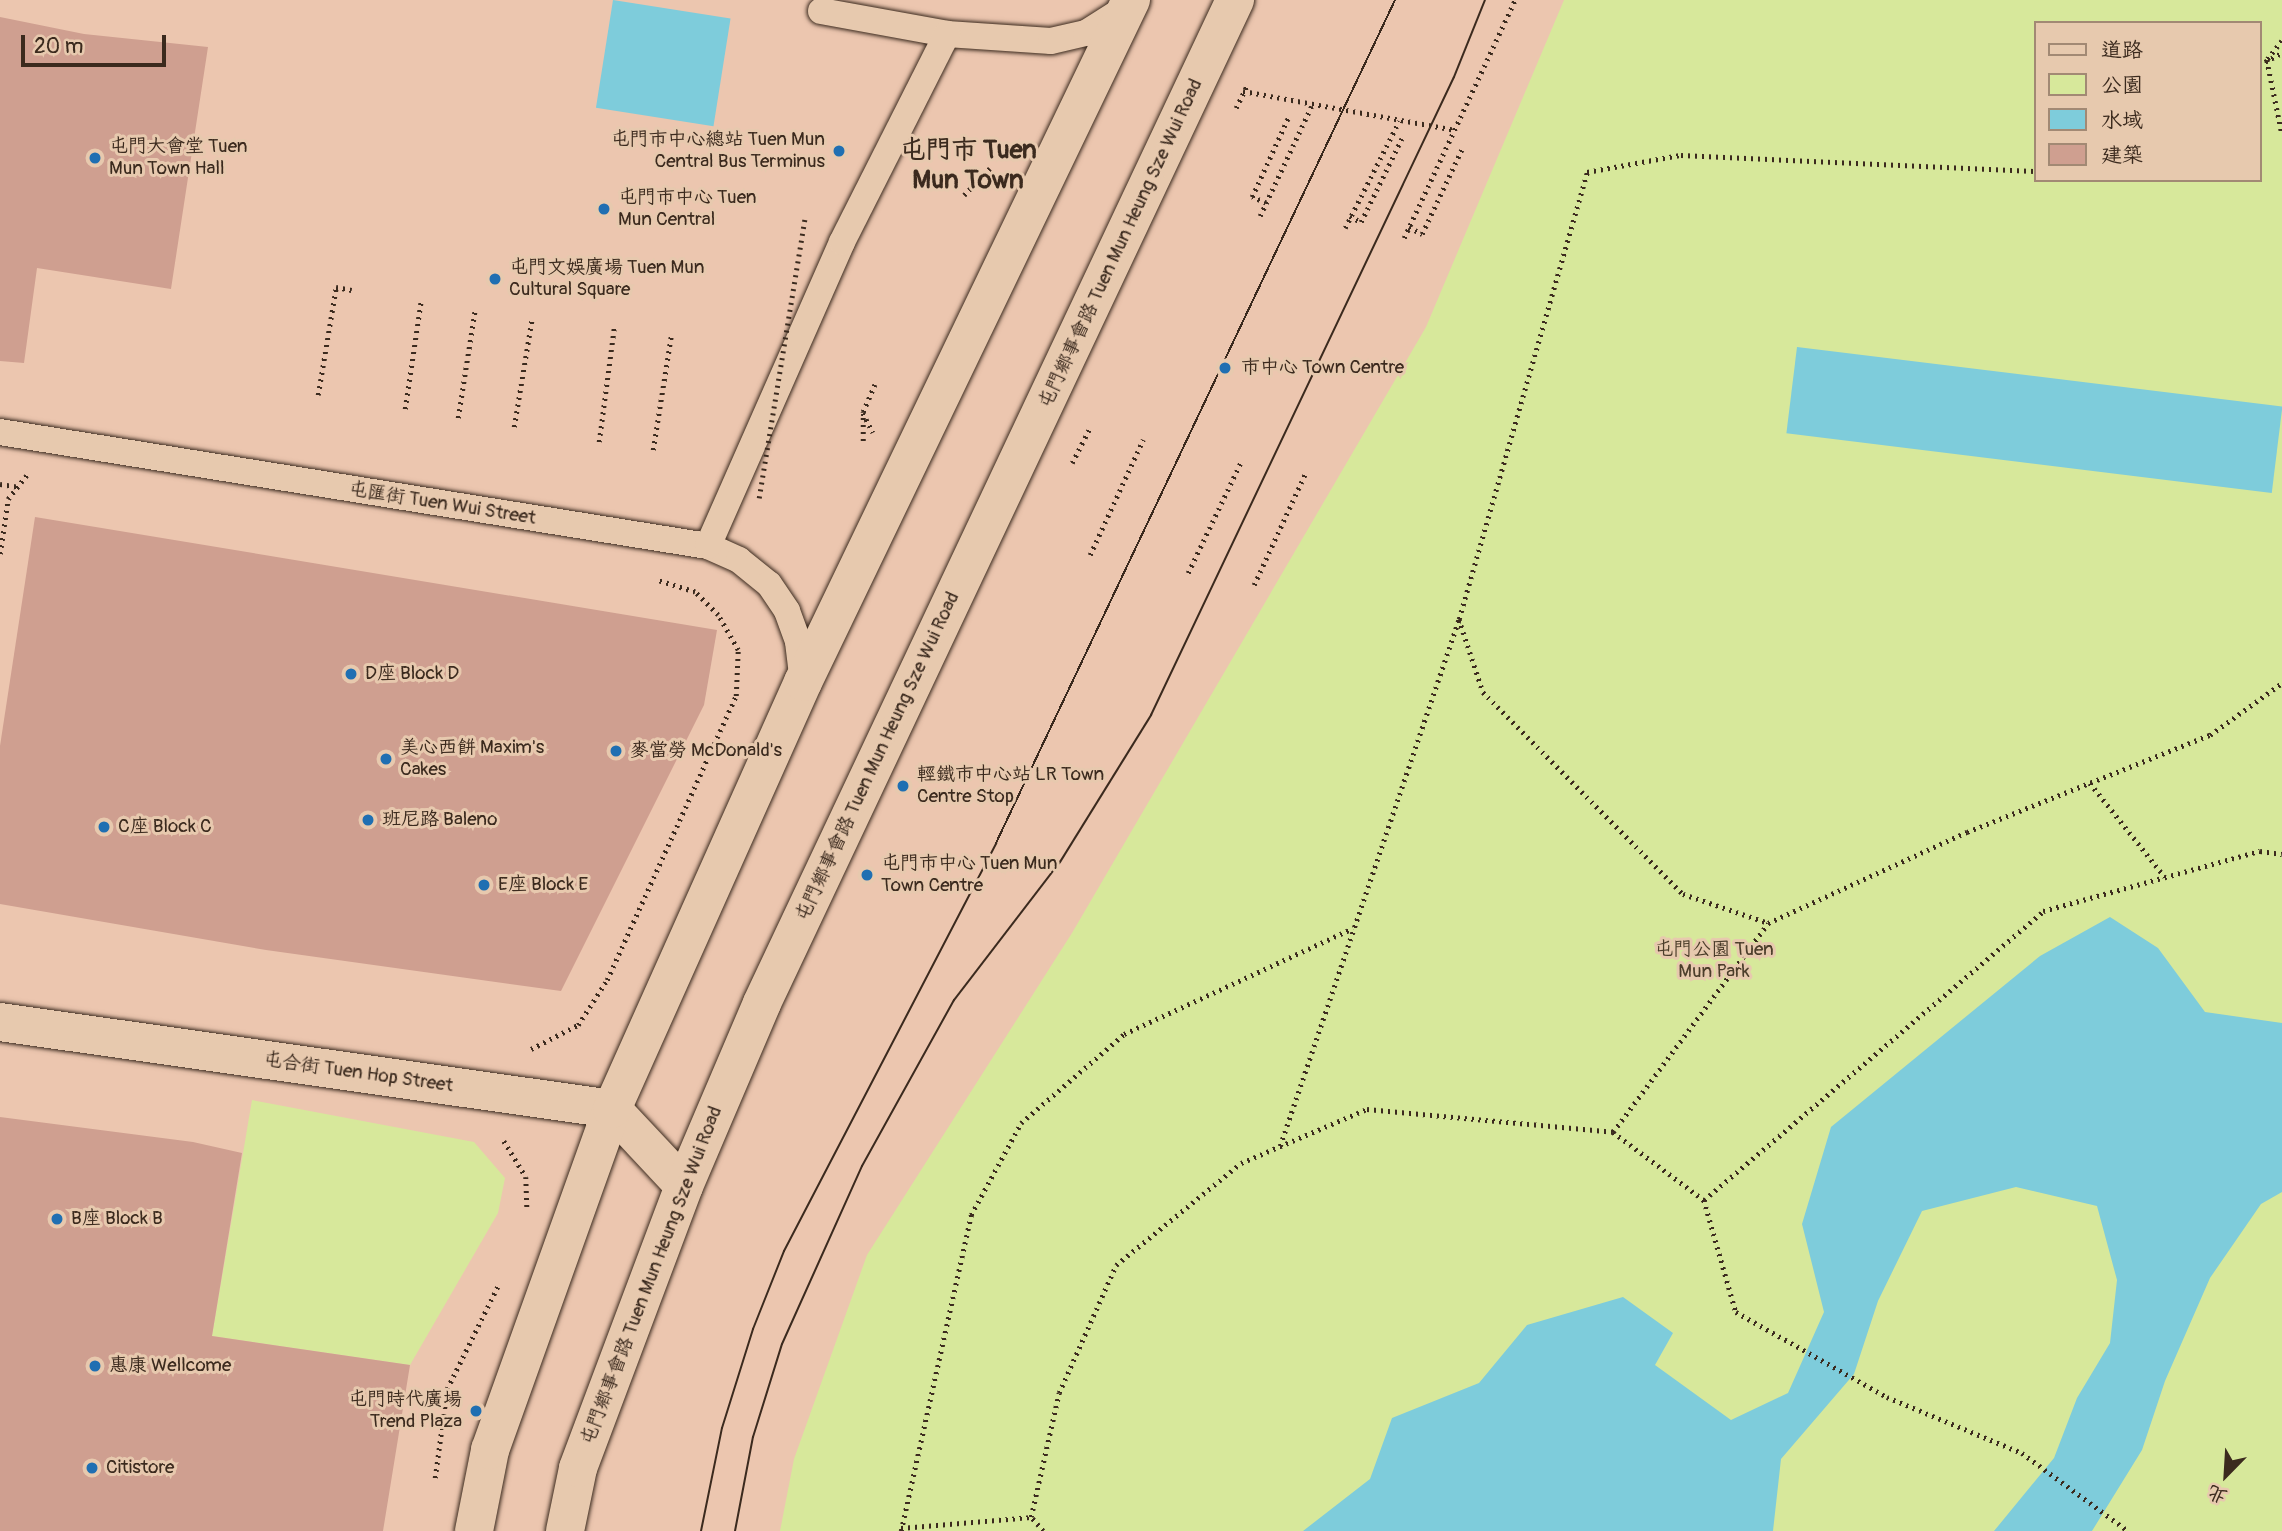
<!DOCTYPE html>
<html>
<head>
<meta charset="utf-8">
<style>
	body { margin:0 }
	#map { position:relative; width:2282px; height:1531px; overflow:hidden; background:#ecc6af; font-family:Pangolin,"LXGW WenKai TC",sans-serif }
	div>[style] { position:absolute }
	.green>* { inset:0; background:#d7e89b }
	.water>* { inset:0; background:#7eccdb; transform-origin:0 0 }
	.building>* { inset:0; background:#cf9f90 }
	.path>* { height:4.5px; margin-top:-2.25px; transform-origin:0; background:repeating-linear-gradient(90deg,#3b2a1e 0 2px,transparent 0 7px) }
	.roads { filter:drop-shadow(0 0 2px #3b2a1e) drop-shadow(0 0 2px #3b2a1e) }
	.service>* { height:26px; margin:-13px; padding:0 13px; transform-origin:13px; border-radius:13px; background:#e7c9ae }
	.tertiary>* { height:38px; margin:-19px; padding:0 19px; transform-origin:19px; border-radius:19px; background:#e7c9ae }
	.secondary>* { height:38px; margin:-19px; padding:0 19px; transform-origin:19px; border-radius:19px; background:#e7c9ae }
	.tram>* { height:2px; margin:-1px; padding:0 1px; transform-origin:1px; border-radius:1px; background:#3b2a1e }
	.path-bridge>* { height:4.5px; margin-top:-2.25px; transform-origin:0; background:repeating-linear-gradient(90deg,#3b2a1e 0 2px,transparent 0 7px) }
	.dots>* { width:19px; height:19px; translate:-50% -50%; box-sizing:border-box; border:4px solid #e7c9ae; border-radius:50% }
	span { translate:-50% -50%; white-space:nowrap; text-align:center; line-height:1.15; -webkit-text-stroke:6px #e7c9ae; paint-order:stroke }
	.poi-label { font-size:19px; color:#3b2a1e }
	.right { translate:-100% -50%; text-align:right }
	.left { translate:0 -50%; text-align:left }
	.street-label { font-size:19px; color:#3b2a1e }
	.park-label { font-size:19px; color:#4b3d2a }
	.district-label { font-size:26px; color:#3b2a1e; font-weight:700 }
	.legend { position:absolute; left:2034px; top:21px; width:228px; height:161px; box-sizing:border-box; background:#e7c9ae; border:2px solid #a28974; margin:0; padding:9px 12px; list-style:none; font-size:21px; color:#3b2a1e }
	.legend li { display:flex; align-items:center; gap:14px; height:35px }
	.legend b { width:35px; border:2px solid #a28974 }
	.north { position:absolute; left:2191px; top:1440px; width:70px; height:70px; -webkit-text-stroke:5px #e7c9ae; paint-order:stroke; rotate:204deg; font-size:19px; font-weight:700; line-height:28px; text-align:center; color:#3b2a1e }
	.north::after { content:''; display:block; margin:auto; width:24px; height:32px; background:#3b2a1e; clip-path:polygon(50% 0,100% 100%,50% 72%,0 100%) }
	.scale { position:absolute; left:21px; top:35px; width:145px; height:32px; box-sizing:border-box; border:4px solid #3b2a1e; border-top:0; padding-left:9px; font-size:21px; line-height:24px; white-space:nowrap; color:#3b2a1e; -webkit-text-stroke:5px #e7c9ae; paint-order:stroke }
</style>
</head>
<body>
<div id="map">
	<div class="green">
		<div style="clip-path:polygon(evenodd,1564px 0,2282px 0,2282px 1531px,780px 1531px,794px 1459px,867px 1255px,1072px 933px,1426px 327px,1564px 0,2035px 23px,2259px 23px,2259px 180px,2035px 180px,2035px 23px)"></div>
		<div style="clip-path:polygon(252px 1100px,474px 1142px,505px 1178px,498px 1213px,410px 1365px,212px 1336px)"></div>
	</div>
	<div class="water">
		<div style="left:613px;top:0;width:119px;height:109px;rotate:9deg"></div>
		<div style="left:1797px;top:347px;width:489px;height:87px;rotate:7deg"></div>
		<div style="clip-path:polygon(2110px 917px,2158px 948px,2205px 1012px,2282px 1023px,2282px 1192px,2261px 1204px,2210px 1278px,2165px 1381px,2142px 1450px,2092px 1531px,1994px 1531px,2054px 1458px,2077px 1398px,2110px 1343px,2117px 1280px,2097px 1206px,2016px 1187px,1922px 1211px,1878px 1301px,1854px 1374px,1781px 1459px,1773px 1531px,1303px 1531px,1370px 1479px,1392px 1418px,1479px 1383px,1527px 1325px,1623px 1297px,1673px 1333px,1655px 1365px,1731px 1420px,1788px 1393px,1824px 1312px,1802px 1224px,1831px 1127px,2040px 956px)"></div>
	</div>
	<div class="building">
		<div style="clip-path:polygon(0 17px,84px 34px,208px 47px,171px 289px,37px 268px,24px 363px,0 361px)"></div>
		<div style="clip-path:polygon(35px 517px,717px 630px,704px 705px,561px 991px,266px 950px,0 904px,0 746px)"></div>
		<div style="clip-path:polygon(0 1117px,193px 1142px,242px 1153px,212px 1336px,410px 1365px,383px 1531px,0 1531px)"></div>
	</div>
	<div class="path">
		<div style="left:2282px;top:41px;width:24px;rotate:128deg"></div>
		<div style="left:2267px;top:60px;width:76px;rotate:78.5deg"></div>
		<div style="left:2259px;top:65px;width:26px;rotate:-28deg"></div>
		<div style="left:1243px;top:91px;width:216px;rotate:10.4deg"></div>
		<div style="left:964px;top:195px;width:37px;rotate:-46deg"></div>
		<div style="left:1266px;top:203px;width:15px;rotate:-157deg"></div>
		<div style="left:1252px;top:197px;width:87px;rotate:-65.5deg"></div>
		<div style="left:1260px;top:216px;width:123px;rotate:-64.9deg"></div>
		<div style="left:1350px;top:216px;width:13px;rotate:29deg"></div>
		<div style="left:1361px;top:222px;width:93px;rotate:-64deg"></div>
		<div style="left:1409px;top:227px;width:15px;rotate:28deg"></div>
		<div style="left:1422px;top:234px;width:94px;rotate:-64.8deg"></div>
		<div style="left:1345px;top:228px;width:120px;rotate:-63.2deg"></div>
		<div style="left:1404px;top:238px;width:263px;rotate:-65deg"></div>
		<div style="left:318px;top:395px;width:109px;rotate:-80.5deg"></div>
		<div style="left:336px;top:287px;width:16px;rotate:11deg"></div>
		<div style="left:405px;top:409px;width:109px;rotate:-81.6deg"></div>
		<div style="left:863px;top:413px;width:22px;rotate:63deg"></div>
		<div style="left:458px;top:418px;width:109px;rotate:-81.1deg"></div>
		<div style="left:514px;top:427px;width:110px;rotate:-80.6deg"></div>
		<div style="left:863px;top:441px;width:29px;rotate:-90deg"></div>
		<div style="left:863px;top:412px;width:30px;rotate:-67deg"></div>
		<div style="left:599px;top:442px;width:115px;rotate:-82.5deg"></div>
		<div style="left:653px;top:450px;width:115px;rotate:-81deg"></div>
		<div style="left:1072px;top:463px;width:38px;rotate:-63deg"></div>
		<div style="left:0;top:484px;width:18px;rotate:9deg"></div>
		<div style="left:0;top:554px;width:56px;rotate:-81.7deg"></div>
		<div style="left:8px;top:499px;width:31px;rotate:-52deg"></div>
		<div style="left:1090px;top:555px;width:127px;rotate:-65.3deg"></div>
		<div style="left:1188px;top:573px;width:125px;rotate:-64.5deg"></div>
		<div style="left:1254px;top:585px;width:124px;rotate:-65.3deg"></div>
		<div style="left:1459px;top:619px;width:77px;rotate:71.8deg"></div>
		<div style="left:1483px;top:692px;width:284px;rotate:45.3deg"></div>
		<div style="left:1683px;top:894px;width:90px;rotate:18.8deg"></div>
		<div style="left:2090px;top:783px;width:120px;rotate:51.4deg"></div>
		<div style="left:531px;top:1049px;width:53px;rotate:-27.1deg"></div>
		<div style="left:578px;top:1025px;width:54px;rotate:-57.2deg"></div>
		<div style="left:607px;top:980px;width:312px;rotate:-65.6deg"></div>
		<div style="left:736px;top:696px;width:46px;rotate:-87.5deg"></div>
		<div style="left:738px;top:650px;width:40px;rotate:-119.7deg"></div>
		<div style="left:718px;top:615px;width:33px;rotate:-135deg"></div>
		<div style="left:695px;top:592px;width:41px;rotate:-162.9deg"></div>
		<div style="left:1613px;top:1132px;width:260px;rotate:-53.4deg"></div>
		<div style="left:1768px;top:923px;width:219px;rotate:-24.6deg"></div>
		<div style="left:1967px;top:832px;width:262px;rotate:-21.8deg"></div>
		<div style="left:2210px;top:735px;width:89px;rotate:-35.8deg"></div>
		<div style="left:504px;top:1141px;width:42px;rotate:58.6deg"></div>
		<div style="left:526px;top:1177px;width:32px;rotate:88deg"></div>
		<div style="left:1280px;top:1146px;width:557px;rotate:-71.24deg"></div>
		<div style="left:1459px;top:619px;width:465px;rotate:-74deg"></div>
		<div style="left:1587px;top:172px;width:96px;rotate:-10.3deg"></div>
		<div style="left:1681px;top:155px;width:354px;rotate:2.6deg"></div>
		<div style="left:1704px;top:1200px;width:445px;rotate:-40.4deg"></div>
		<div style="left:2043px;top:911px;width:225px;rotate:-15.5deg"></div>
		<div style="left:2260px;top:851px;width:22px;rotate:8deg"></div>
		<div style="left:435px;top:1478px;width:90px;rotate:-82.3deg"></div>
		<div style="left:447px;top:1389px;width:115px;rotate:-63.7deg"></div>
		<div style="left:901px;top:1528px;width:130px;rotate:-4.8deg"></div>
		<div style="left:901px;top:1531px;width:324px;rotate:-77.5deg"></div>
		<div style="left:971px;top:1215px;width:105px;rotate:-61.5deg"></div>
		<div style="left:1021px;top:1123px;width:136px;rotate:-40.8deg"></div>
		<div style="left:1124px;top:1034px;width:252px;rotate:-24.8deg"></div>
		<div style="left:1043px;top:1531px;width:18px;rotate:-131deg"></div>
		<div style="left:1031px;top:1517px;width:127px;rotate:-77.3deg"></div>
		<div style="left:1059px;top:1393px;width:140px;rotate:-66deg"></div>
		<div style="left:1116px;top:1265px;width:161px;rotate:-39.2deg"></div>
		<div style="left:1241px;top:1163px;width:137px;rotate:-23.2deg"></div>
		<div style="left:1367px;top:1109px;width:247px;rotate:5.3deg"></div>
		<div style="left:1613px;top:1132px;width:114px;rotate:36.8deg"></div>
		<div style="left:1704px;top:1200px;width:116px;rotate:74.1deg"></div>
		<div style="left:1736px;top:1312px;width:173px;rotate:29.4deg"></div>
		<div style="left:1887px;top:1397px;width:146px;rotate:22.5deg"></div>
		<div style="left:2022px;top:1453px;width:132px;rotate:36.3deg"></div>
	</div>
	<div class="roads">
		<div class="service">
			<div style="left:821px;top:11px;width:128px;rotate:10.3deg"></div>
			<div style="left:947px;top:34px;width:104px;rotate:3.9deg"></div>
			<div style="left:1051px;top:41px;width:36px;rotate:-13deg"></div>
			<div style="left:1086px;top:33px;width:49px;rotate:-32.4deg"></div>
			<div style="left:0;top:432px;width:717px;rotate:9.15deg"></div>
			<div style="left:708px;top:546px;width:34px;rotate:24deg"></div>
			<div style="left:739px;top:560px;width:38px;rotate:39deg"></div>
			<div style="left:769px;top:584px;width:32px;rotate:56deg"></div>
			<div style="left:787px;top:611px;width:33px;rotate:70deg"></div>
			<div style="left:798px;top:642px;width:39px;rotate:83deg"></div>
			<div style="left:708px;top:546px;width:332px;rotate:-66.2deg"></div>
			<div style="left:842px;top:242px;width:233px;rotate:-63.2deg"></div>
		</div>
		<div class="tertiary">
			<div style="left:0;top:1022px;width:618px;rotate:8.09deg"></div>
			<div style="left:612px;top:1109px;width:105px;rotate:46.9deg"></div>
		</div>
		<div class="secondary">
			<div style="left:474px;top:1531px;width:83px;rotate:-78.8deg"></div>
			<div style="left:490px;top:1450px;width:362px;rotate:-70.3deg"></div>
			<div style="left:612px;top:1109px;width:468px;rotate:-65.9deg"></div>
			<div style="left:803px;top:682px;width:757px;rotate:-64.32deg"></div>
			<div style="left:565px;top:1531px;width:64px;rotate:-78.3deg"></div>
			<div style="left:578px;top:1468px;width:301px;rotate:-69.4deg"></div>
			<div style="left:684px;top:1186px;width:199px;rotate:-66.9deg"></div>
			<div style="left:762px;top:1003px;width:1109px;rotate:-64.75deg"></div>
		</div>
	</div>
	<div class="tram">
		<div style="left:701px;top:1531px;width:105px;rotate:-78.5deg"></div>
		<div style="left:722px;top:1428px;width:104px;rotate:-72.6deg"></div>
		<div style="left:753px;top:1329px;width:84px;rotate:-68.3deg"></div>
		<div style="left:784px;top:1251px;width:460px;rotate:-62.5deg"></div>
		<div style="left:996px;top:843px;width:933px;rotate:-64.67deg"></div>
		<div style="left:735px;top:1531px;width:96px;rotate:-79.2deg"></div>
		<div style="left:753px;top:1437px;width:97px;rotate:-72.7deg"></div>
		<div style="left:782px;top:1344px;width:195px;rotate:-65.8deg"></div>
		<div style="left:862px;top:1166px;width:190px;rotate:-61deg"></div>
		<div style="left:954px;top:1000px;width:174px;rotate:-52.5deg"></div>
		<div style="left:1060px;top:862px;width:173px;rotate:-58.2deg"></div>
		<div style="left:1151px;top:715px;width:706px;rotate:-64.6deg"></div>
		<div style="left:1454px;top:77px;width:83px;rotate:-68.1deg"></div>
	</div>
	<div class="path-bridge">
		<div style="left:1236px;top:108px;width:25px;rotate:-64deg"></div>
		<div style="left:759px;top:498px;width:286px;rotate:-80.7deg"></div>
	</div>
	<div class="dots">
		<div style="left:839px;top:151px;background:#1f6fb2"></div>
		<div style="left:95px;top:158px;background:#1f6fb2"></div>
		<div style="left:604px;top:209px;background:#1f6fb2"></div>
		<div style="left:495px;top:279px;background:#1f6fb2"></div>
		<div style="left:1225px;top:368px;background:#1f6fb2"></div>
		<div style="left:351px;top:674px;background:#1f6fb2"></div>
		<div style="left:616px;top:751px;background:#1f6fb2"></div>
		<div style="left:386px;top:759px;background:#1f6fb2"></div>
		<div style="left:903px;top:786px;background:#1f6fb2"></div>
		<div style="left:368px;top:820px;background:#1f6fb2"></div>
		<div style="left:104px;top:827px;background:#1f6fb2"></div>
		<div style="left:867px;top:875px;background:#1f6fb2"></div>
		<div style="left:484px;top:885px;background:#1f6fb2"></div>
		<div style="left:57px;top:1219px;background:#1f6fb2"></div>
		<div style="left:95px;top:1366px;background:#1f6fb2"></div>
		<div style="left:476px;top:1411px;background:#1f6fb2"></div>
		<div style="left:92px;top:1468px;background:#1f6fb2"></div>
	</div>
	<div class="poi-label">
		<span class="right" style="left:825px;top:151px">屯門市中心總站 Tuen Mun<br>Central Bus Terminus</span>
		<span class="left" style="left:109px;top:158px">屯門大會堂 Tuen<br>Mun Town Hall</span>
		<span class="left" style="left:618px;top:209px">屯門市中心 Tuen<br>Mun Central</span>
		<span class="left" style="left:509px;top:279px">屯門文娛廣場 Tuen Mun<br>Cultural Square</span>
		<span class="left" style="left:1241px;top:368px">市中心 Town Centre</span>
		<span class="left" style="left:365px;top:674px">D座 Block D</span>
		<span class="left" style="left:400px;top:759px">美心西餅 Maxim's<br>Cakes</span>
		<span class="left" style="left:630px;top:751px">麥當勞 McDonald's</span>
		<span class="left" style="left:917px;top:786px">輕鐵市中心站 LR Town<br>Centre Stop</span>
		<span class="left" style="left:382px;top:820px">班尼路 Baleno</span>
		<span class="left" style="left:118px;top:827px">C座 Block C</span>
		<span class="left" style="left:881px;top:875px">屯門市中心 Tuen Mun<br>Town Centre</span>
		<span class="left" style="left:498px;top:885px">E座 Block E</span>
		<span class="left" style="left:71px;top:1219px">B座 Block B</span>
		<span class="left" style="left:109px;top:1366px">惠康 Wellcome</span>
		<span class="right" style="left:462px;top:1411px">屯門時代廣場<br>Trend Plaza</span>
		<span class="left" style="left:106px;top:1468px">Citistore</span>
	</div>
	<div class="street-label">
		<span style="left:1121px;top:244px;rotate:-65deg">屯門鄉事會路 Tuen Mun Heung Sze Wui Road</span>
		<span style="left:442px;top:504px;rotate:9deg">屯匯街 Tuen Wui Street</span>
		<span style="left:878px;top:757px;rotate:-65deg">屯門鄉事會路 Tuen Mun Heung Sze Wui Road</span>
		<span style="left:358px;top:1073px;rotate:8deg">屯合街 Tuen Hop Street</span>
		<span style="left:652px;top:1276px;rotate:-69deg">屯門鄉事會路 Tuen Mun Heung Sze Wui Road</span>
	</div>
	<div class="park-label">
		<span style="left:1714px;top:961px">屯門公園 Tuen<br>Mun Park</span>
	</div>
	<div class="district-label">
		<span style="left:968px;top:166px">屯門市 Tuen<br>Mun Town</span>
	</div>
	<ul class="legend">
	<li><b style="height:9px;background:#e7c9ae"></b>道路</li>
	<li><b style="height:19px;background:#d7e89b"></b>公園</li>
	<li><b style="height:19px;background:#7eccdb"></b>水域</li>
	<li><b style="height:19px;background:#cf9f90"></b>建築</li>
	</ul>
	<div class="north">北</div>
	<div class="scale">20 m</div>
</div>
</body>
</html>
